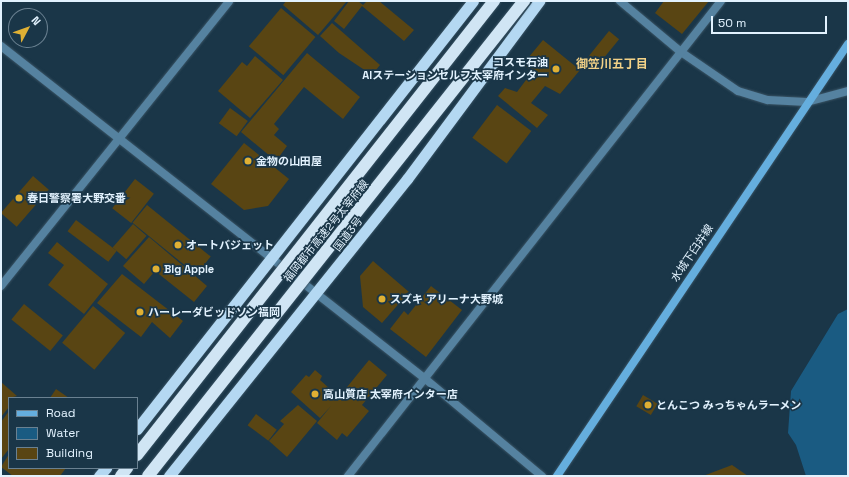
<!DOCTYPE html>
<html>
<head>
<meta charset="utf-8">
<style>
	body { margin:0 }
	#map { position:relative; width:849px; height:477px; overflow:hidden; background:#1a3648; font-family:"Space Grotesk","Noto Sans JP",sans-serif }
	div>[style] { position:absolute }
	.water>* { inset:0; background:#1a5b82 }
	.building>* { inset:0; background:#594513; transform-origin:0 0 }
	.roads { filter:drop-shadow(0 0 1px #3a5465) drop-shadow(0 0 1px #3a5465) }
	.tertiary>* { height:8px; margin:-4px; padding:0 4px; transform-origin:4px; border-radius:4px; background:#5582a0 }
	.secondary>* { height:8px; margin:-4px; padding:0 4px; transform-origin:4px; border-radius:4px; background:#65aede }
	.trunk>* { height:11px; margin:-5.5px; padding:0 5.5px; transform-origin:5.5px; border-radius:5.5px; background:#b4d8f2 }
	.motorway>* { height:12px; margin:-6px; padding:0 6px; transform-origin:6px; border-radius:6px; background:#d0e5f4 }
	.bridges { filter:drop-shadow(0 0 1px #3a5465) drop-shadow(0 0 1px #3a5465) }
	.motorway-bridge>* { height:12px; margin:-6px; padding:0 6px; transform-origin:6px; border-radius:6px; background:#d0e5f4 }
	.dots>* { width:11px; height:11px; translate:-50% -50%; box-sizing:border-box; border:2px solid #1a3648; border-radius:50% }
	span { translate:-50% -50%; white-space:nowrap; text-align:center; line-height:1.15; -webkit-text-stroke:3.5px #1a3648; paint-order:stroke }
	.poi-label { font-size:11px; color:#e2f2fe; font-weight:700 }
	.right { translate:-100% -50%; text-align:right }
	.left { translate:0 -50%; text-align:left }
	.street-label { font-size:11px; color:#e2f2fe }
	.neighbourhood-label { font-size:12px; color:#f3d287; font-weight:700 }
	.frame { position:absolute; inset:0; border:2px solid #e2f2fe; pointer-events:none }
	.legend { position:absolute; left:8px; top:397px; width:130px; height:72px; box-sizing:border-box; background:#1a3648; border:1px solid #6a8191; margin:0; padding:5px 7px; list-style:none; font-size:12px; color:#e2f2fe }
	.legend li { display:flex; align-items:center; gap:8px; height:20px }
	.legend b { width:20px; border:1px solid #6a8191 }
	.north { position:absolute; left:8px; top:8px; width:40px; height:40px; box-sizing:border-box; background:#1a3648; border:1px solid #6a8191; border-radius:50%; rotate:49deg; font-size:11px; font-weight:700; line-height:16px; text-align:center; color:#e2f2fe }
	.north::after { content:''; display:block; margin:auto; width:14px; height:18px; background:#dfb034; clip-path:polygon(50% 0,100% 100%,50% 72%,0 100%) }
	.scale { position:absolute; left:711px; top:16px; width:116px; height:18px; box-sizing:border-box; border:2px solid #e2f2fe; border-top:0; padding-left:5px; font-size:12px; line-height:14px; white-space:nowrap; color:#e2f2fe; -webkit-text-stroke:3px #1a3648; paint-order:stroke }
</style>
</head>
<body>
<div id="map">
	<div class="water">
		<div style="clip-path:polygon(848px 309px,848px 476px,806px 476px,796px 445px,788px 433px,791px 391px,838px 314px)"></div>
	</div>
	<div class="building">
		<div style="clip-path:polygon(286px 1px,347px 1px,318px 35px,283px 5px)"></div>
		<div style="clip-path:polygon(349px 1px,358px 1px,363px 5px,367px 1px,379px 1px,414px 30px,404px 41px,362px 6px,344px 29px,334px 21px)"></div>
		<div style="clip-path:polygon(664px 1px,709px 1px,682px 34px,655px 13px)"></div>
		<div style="left:281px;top:8px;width:45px;height:50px;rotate:40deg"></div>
		<div style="clip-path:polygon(332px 23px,380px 65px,372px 75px,339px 53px,320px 36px)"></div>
		<div style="left:609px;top:31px;width:13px;height:33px;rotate:39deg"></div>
		<div style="clip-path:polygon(543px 40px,580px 70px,560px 94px,545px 86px,531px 103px,548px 115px,537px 128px,498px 96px,505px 88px,517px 92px,532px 72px,523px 64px)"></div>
		<div style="clip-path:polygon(307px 53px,360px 97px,343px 119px,304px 87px,274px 124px,279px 129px,274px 135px,287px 146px,276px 161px,241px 132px)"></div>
		<div style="clip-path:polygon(255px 56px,283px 80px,250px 118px,218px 91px,242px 62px,247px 66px)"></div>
		<div style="left:497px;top:105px;width:43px;height:41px;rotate:37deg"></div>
		<div style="left:230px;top:108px;width:22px;height:19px;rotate:36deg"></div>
		<div style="clip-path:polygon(244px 143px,289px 179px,268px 206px,244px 210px,211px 184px)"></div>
		<div style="left:33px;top:176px;width:21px;height:49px;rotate:41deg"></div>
		<div style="left:135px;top:179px;width:24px;height:37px;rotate:38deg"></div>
		<div style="left:147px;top:205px;width:82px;height:23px;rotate:39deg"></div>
		<div style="left:76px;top:220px;width:51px;height:14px;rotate:37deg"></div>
		<div style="left:133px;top:224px;width:18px;height:31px;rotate:41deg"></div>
		<div style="clip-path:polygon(149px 237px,207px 286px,194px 302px,155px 271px,144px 284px,123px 266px)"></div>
		<div style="clip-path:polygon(57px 242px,108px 284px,84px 314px,48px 285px,64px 265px,48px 253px)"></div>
		<div style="clip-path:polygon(373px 261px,409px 292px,382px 323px,363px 307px,360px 276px)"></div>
		<div style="clip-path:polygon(122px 274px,183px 321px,170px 338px,152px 322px,141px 337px,97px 303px)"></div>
		<div style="clip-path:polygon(431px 286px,462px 310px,426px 357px,390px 329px,404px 311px,408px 315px)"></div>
		<div style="left:24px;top:304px;width:50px;height:20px;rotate:39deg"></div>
		<div style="left:93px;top:306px;width:42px;height:48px;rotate:40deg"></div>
		<div style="clip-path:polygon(369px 360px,387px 375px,362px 405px,369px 411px,347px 437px,342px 433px,337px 440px,317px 423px,331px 406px,320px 418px,291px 392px,306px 375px,309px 377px,315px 370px,322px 376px,320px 380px,339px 397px)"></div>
		<div style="clip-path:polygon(1px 382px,17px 396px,9px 398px,9px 407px,1px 417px)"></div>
		<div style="clip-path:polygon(56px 389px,69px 398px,50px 398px)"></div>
		<div style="left:643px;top:395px;width:17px;height:13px;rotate:31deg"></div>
		<div style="clip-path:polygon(298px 405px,317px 421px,287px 457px,269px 441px,284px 424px,280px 421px)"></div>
		<div style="clip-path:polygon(9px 411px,9px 449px,1px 459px,1px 422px)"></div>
		<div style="left:256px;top:414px;width:26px;height:14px;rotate:37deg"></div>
		<div style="clip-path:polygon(9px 454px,9px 468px,66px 468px,60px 476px,13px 476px,1px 467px)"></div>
		<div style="clip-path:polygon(732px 465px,748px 476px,703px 476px)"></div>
	</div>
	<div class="roads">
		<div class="tertiary">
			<div style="left:620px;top:1px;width:80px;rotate:39.9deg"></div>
			<div style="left:681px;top:52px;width:69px;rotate:34.4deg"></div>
			<div style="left:738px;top:91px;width:31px;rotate:17deg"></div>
			<div style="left:768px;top:100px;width:39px;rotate:3deg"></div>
			<div style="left:807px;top:102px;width:42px;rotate:-15deg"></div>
			<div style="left:1px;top:46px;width:536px;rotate:38.11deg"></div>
			<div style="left:423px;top:377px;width:155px;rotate:39.8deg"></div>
			<div style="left:1px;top:286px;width:365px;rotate:-51.3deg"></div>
			<div style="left:348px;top:476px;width:604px;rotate:-51.86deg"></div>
		</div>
		<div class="secondary">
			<div style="left:557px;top:476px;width:521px;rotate:-56.04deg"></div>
		</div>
		<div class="trunk">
			<div style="left:137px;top:429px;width:544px;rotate:-51.87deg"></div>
			<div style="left:99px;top:476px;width:11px;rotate:-49deg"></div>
			<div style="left:169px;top:476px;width:381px;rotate:-51.3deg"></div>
			<div style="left:407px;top:179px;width:222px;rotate:-53.4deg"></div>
		</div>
		<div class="motorway">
			<div style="left:121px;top:476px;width:10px;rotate:-53deg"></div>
		</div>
	</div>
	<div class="bridges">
		<div class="motorway-bridge">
			<div style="left:137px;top:455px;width:578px;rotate:-51.82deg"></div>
			<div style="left:148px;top:476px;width:606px;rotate:-51.64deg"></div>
		</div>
	</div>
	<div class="dots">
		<div style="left:556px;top:69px;background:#dfb034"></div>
		<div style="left:248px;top:161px;background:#dfb034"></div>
		<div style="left:19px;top:198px;background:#dfb034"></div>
		<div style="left:178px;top:245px;background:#dfb034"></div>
		<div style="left:156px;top:269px;background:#dfb034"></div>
		<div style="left:382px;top:299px;background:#dfb034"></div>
		<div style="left:140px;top:312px;background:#dfb034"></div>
		<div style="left:315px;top:394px;background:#dfb034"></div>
		<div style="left:648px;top:405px;background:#dfb034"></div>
	</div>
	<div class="poi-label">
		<span class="right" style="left:548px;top:69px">コスモ石油<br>AIステーションセルフ太宰府インター</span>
		<span class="left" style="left:256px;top:161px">金物の山田屋</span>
		<span class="left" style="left:27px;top:198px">春日警察署大野交番</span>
		<span class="left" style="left:186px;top:245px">オートバジェット</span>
		<span class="left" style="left:164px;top:269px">Big Apple</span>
		<span class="left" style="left:390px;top:299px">スズキ アリーナ大野城</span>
		<span class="left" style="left:148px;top:312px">ハーレーダビッドソン福岡</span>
		<span class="left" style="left:323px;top:394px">高山質店 太宰府インター店</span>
		<span class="left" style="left:656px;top:405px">とんこつ みっちゃんラーメン</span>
	</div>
	<div class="street-label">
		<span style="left:326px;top:231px;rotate:-51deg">福岡都市高速2号太宰府線</span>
		<span style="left:348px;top:234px;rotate:-52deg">国道3号</span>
		<span style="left:692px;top:253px;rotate:-56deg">水城下臼井線</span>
	</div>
	<div class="neighbourhood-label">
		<span style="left:612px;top:65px">御笠川五丁目</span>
	</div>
	<div class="frame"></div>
	<ul class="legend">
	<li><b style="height:5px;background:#65aede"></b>Road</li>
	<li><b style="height:11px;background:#1a5b82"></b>Water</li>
	<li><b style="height:11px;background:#594513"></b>Building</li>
	</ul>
	<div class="north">N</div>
	<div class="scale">50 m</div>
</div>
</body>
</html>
